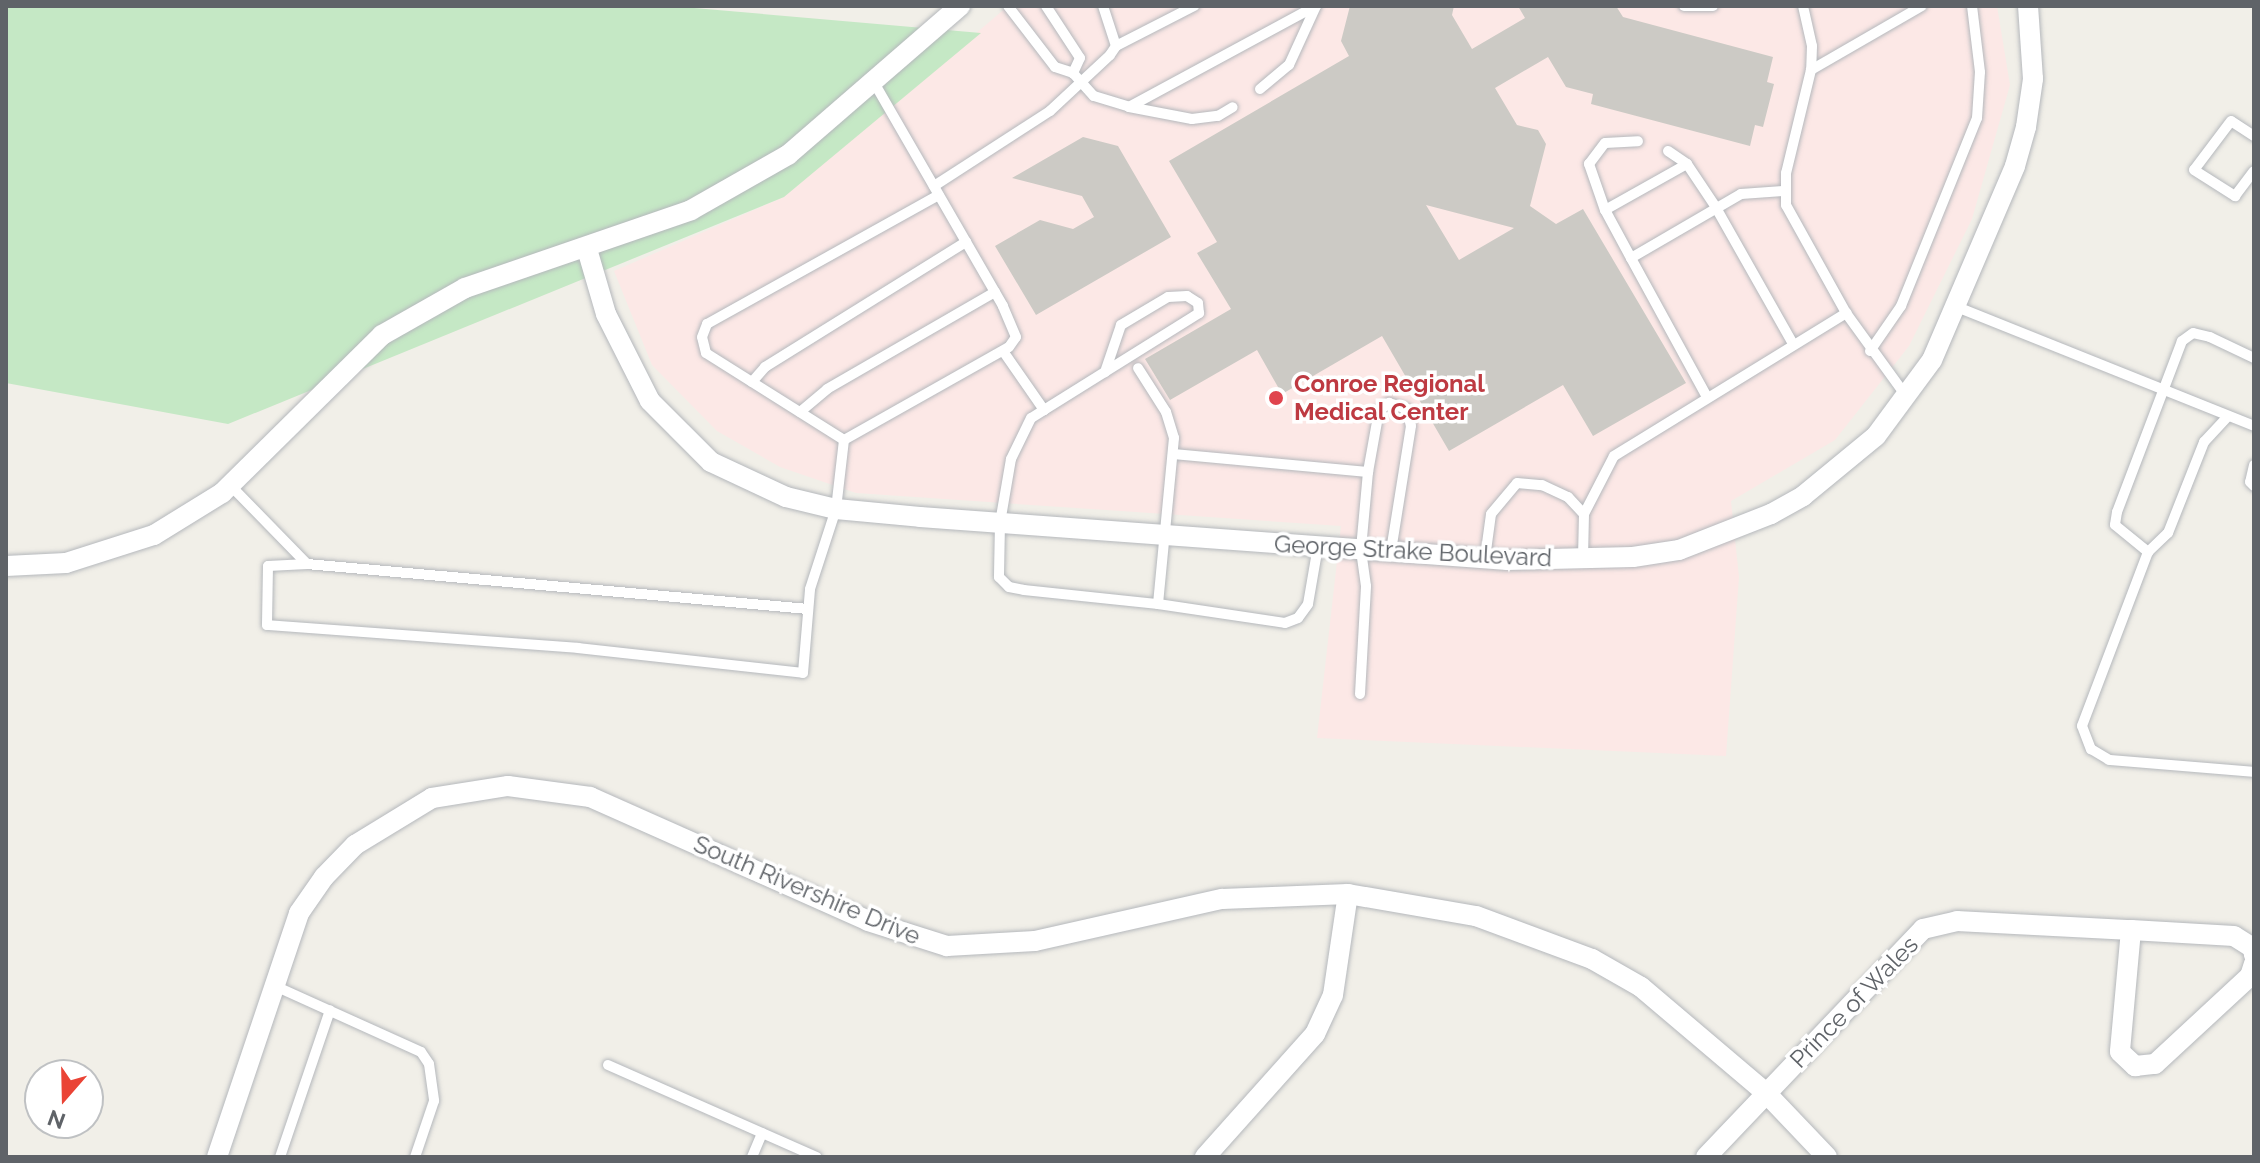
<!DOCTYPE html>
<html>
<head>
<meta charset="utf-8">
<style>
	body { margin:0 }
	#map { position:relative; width:2260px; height:1163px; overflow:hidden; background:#f1efe8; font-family:Raleway,sans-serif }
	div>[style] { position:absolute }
	.medical>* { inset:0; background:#fce8e6 }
	.green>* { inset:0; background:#c5e8c5 }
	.building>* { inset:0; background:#cccac5 }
	.roads { filter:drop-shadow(0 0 2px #b5b8bc) drop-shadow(0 0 2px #b5b8bc) }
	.service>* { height:10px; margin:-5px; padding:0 5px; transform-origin:5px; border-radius:5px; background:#fff }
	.minor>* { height:20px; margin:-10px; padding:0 10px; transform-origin:10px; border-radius:10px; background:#fff }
	.dots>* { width:22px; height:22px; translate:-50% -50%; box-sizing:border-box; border:4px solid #fff; border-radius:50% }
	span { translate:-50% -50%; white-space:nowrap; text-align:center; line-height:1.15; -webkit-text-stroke:7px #fff; paint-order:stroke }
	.health-label { font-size:24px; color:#be3a42; font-weight:700 }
	.left { translate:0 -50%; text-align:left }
	.street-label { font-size:24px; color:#5f6368 }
	.frame { position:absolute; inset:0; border:8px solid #5f6368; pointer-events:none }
	.north { position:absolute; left:24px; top:1059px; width:80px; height:80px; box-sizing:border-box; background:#fff; border:2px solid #bfc1c3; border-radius:50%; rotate:200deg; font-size:22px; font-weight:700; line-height:32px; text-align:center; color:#5f6368 }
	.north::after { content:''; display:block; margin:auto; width:28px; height:36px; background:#ea4335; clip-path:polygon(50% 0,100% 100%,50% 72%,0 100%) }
</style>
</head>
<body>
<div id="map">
	<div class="medical">
		<div style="clip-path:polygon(1008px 6px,1997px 6px,2010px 85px,1972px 219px,1909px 346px,1835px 440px,1731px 501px,1739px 577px,1726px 756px,1317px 738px,1341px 526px,856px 493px,780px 467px,717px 431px,652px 365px,614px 271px,784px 197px)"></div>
	</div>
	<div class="green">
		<div style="clip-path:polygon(6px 6px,671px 6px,981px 33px,784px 197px,228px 424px,6px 383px)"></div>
	</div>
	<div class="building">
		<div style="clip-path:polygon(evenodd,1350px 6px,1454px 6px,1452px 15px,1472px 49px,1525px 18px,1518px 6px,1616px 6px,1623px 17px,1773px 57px,1767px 82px,1774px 84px,1763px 127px,1755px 125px,1750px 146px,1591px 104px,1593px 94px,1566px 87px,1548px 57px,1495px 88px,1517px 125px,1538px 130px,1546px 144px,1530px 206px,1556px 224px,1583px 209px,1686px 383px,1593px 436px,1563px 385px,1449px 451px,1382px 336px,1282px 394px,1257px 350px,1170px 400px,1145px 359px,1231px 309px,1197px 253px,1217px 242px,1169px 161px,1349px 56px,1341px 41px,1350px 6px,1426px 205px,1514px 228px,1459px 260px,1426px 205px)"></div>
		<div style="clip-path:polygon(1083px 137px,1118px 146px,1171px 237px,1036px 315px,995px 246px,1040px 220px,1073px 229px,1094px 217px,1082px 196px,1012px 178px)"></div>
	</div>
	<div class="roads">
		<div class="service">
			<div style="left:1008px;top:6px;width:77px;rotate:52.4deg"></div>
			<div style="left:1055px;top:67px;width:19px;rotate:18deg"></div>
			<div style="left:1073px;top:73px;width:31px;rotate:48deg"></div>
			<div style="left:1094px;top:96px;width:37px;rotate:17deg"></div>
			<div style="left:1129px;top:107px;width:213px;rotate:-28.4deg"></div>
			<div style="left:1046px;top:6px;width:62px;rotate:56.8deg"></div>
			<div style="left:1080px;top:58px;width:17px;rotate:115deg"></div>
			<div style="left:1684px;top:6px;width:29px"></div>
			<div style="left:1803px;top:6px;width:41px;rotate:77.3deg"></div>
			<div style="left:1812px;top:46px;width:24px;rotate:92deg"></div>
			<div style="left:1811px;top:70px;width:106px;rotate:103.6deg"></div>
			<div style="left:1786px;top:173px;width:32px;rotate:90deg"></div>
			<div style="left:1786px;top:205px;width:124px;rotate:60.9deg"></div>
			<div style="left:1846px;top:313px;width:102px;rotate:54.1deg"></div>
			<div style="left:1116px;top:46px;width:88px;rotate:-27.1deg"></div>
			<div style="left:1811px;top:70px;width:128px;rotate:-30deg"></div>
			<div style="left:1260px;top:89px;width:38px;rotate:-40deg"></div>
			<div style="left:1289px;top:65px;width:65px;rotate:-65.4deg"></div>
			<div style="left:1129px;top:107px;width:64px;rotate:10.8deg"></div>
			<div style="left:1192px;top:119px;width:26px;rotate:-7deg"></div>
			<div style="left:1218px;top:116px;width:17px;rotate:-31deg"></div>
			<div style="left:2254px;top:136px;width:27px;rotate:-147deg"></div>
			<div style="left:2231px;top:121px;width:61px;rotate:127.1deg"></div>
			<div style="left:2194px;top:170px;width:49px;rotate:32.4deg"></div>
			<div style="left:2235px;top:196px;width:31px;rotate:-53deg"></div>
			<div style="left:1668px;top:151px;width:23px;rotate:34deg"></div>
			<div style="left:1687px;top:164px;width:50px;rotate:56.3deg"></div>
			<div style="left:1715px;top:206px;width:159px;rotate:60.5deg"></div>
			<div style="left:934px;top:186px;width:138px;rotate:-32.9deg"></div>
			<div style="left:1050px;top:111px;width:82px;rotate:-43deg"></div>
			<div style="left:1110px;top:55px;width:11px;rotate:-56deg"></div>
			<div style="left:1116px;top:46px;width:42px;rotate:-108deg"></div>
			<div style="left:1605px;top:210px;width:94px;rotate:-29.3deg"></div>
			<div style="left:1631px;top:258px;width:55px;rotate:-118.4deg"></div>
			<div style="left:1605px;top:210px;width:49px;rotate:-109.2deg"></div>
			<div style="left:1589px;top:164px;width:26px;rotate:-53deg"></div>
			<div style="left:1605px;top:143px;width:33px;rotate:-3deg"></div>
			<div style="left:1957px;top:307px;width:320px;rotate:21.8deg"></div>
			<div style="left:1003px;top:351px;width:72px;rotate:55.2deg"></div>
			<div style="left:1044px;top:410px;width:15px;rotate:148deg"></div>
			<div style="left:1031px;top:418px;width:46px;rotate:116deg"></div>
			<div style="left:1011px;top:459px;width:65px;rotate:99.8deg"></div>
			<div style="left:1000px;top:523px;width:54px;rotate:91.1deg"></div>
			<div style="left:999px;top:577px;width:14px;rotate:45deg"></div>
			<div style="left:1009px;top:587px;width:15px;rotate:11deg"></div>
			<div style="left:1024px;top:590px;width:135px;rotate:6deg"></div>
			<div style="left:1158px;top:604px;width:167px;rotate:-84.5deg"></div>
			<div style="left:1174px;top:438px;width:27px;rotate:-107deg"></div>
			<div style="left:1166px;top:412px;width:52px;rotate:-122.5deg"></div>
			<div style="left:1870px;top:351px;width:55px;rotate:-55.4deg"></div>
			<div style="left:1901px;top:306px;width:203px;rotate:-68deg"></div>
			<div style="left:1977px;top:118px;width:46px;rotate:-86.3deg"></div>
			<div style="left:1980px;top:72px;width:66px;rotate:-96.9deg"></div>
			<div style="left:2254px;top:358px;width:49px;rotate:-154.5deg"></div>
			<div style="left:2210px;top:337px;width:17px;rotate:-167deg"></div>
			<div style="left:2193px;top:333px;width:14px;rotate:144deg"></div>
			<div style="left:2182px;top:341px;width:183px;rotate:110.8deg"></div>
			<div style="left:2117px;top:512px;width:13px;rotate:99deg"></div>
			<div style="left:2115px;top:525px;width:43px;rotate:39.3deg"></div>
			<div style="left:2148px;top:552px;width:186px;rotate:110.8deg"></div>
			<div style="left:2082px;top:726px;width:25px;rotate:69deg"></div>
			<div style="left:2091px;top:749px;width:21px;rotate:31deg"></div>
			<div style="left:2109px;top:760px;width:145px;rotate:4.7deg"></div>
			<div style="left:752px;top:382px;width:20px;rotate:-49deg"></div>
			<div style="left:765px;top:367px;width:237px;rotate:-31.9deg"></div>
			<div style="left:1707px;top:397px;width:158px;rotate:-118.7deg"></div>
			<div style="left:1631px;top:258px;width:127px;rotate:-30.2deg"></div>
			<div style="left:1741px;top:194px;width:42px;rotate:-4.1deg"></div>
			<div style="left:1044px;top:410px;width:183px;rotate:-32deg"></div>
			<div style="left:1199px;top:313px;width:10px;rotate:-96deg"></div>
			<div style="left:1198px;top:303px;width:13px;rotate:-148deg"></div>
			<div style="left:1187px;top:296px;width:19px;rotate:177deg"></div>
			<div style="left:1168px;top:297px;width:55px;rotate:149.2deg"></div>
			<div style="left:1121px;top:325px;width:50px;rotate:108.8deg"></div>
			<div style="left:800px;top:412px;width:35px;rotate:-40deg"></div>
			<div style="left:827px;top:389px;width:194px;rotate:-30deg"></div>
			<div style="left:844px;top:440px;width:163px;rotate:-147.8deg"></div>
			<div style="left:706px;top:353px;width:16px;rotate:-104deg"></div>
			<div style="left:702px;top:337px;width:14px;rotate:-69deg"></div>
			<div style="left:707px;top:324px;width:265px;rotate:-29.1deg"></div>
			<div style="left:1173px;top:454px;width:196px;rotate:5.3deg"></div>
			<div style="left:2254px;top:465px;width:17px;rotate:103deg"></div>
			<div style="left:2250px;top:482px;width:6px;rotate:45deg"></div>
			<div style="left:230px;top:485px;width:110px;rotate:45.7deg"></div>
			<div style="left:307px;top:564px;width:39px;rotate:177deg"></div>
			<div style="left:268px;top:566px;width:59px;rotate:91deg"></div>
			<div style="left:267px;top:625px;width:312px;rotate:4.2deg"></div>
			<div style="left:578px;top:648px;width:226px;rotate:6.3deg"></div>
			<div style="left:803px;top:673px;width:84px;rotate:-85.2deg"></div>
			<div style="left:810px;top:589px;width:84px;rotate:-72deg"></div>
			<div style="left:836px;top:509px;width:69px;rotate:-83.4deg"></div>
			<div style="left:844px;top:440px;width:189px;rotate:-29.4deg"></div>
			<div style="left:1009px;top:347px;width:12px;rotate:-55deg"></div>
			<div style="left:1016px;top:337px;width:34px;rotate:-113deg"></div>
			<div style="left:1003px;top:306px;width:260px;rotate:-120deg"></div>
			<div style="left:2148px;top:552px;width:28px;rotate:-44deg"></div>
			<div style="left:2168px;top:533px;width:98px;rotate:-68.4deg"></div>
			<div style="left:2204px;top:442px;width:35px;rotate:-47deg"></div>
			<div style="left:1485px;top:558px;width:44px;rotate:-82.2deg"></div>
			<div style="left:1491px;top:514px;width:40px;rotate:-50deg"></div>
			<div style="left:1517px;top:483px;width:25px;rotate:5deg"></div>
			<div style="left:1542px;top:485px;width:29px;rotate:25deg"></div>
			<div style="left:1568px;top:497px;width:23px;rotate:47deg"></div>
			<div style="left:1583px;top:558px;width:44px;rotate:-88.7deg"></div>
			<div style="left:1584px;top:514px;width:65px;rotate:-62.7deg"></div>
			<div style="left:1614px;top:456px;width:273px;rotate:-31.6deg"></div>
			<div style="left:307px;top:564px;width:503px;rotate:5.13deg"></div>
			<div style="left:1158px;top:604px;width:128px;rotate:8.5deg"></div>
			<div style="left:1285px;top:623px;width:14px;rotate:-21deg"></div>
			<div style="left:1298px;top:618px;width:17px;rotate:-54deg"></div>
			<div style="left:1308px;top:604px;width:59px;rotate:-80.2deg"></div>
			<div style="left:1360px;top:694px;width:108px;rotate:-86.8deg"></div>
			<div style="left:1366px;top:586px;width:37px;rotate:-98deg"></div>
			<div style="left:1361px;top:549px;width:77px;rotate:-84.8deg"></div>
			<div style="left:1368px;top:472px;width:62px;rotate:-79.8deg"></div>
			<div style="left:1379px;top:411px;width:13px;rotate:-39deg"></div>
			<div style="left:1389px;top:403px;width:19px;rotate:18deg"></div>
			<div style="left:1407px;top:409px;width:17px;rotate:77deg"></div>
			<div style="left:1411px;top:426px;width:127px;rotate:99.1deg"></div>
			<div style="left:275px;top:986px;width:160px;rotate:24.3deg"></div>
			<div style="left:421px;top:1052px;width:14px;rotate:56deg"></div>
			<div style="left:429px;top:1064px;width:37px;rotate:82deg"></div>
			<div style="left:434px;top:1101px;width:59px;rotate:108.7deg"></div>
			<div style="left:608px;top:1065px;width:228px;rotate:23.8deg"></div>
			<div style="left:280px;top:1157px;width:155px;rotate:-71.2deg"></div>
			<div style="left:752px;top:1157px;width:26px;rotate:-67deg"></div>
		</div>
		<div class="minor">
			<div style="left:587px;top:249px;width:68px;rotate:73.7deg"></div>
			<div style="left:606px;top:314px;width:97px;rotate:63.2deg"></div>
			<div style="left:650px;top:401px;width:86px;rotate:45deg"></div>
			<div style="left:711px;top:462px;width:83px;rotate:25deg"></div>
			<div style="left:786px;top:497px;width:51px;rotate:13.5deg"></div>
			<div style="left:836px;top:509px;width:84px;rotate:5.4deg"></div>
			<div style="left:920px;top:517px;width:589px;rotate:4.19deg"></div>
			<div style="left:1507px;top:560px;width:126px;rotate:-1.4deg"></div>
			<div style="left:1633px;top:557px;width:47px;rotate:-8.7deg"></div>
			<div style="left:1679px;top:550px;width:99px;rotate:-21.4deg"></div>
			<div style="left:1771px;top:514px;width:37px;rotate:-29deg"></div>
			<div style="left:1803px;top:496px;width:94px;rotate:-39.4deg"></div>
			<div style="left:1876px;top:436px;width:94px;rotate:-53.6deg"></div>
			<div style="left:1932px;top:360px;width:211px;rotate:-66.8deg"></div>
			<div style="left:2015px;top:166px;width:41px;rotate:-74.2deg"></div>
			<div style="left:2026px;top:127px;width:49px;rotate:-81.7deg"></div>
			<div style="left:2033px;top:79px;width:73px;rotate:-93.9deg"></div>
			<div style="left:6px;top:566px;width:60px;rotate:-2.9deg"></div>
			<div style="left:66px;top:563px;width:92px;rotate:-17.7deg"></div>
			<div style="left:154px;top:535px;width:80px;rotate:-31.7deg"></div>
			<div style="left:222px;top:493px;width:225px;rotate:-44.6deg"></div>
			<div style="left:382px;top:335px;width:95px;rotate:-29.5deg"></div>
			<div style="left:465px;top:288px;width:239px;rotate:-19deg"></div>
			<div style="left:691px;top:210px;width:112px;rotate:-29.6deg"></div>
			<div style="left:788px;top:155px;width:228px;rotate:-40.9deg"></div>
			<div style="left:2254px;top:955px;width:7px;rotate:-98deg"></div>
			<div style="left:2253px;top:948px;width:22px;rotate:-148deg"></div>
			<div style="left:2234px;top:936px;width:103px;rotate:-176.7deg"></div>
			<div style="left:2131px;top:930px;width:122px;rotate:95.2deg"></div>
			<div style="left:2120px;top:1052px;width:21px;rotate:43deg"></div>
			<div style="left:2135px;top:1066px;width:20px;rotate:-6deg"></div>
			<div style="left:2155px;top:1064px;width:129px;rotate:-42.8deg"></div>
			<div style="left:2250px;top:976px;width:13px;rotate:-72deg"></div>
			<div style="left:217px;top:1157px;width:257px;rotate:-71.4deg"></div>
			<div style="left:299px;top:913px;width:44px;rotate:-55.2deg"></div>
			<div style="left:324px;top:877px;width:45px;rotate:-45.9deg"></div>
			<div style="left:355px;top:845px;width:90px;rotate:-31.4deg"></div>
			<div style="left:432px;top:798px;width:77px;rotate:-9deg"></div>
			<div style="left:508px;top:786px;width:83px;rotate:7.6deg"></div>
			<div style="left:590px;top:797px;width:304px;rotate:24deg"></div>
			<div style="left:868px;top:921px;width:83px;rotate:17.6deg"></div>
			<div style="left:947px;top:946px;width:88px;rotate:-3.3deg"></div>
			<div style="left:1035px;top:941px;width:192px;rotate:-12.7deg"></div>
			<div style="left:1222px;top:899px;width:126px;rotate:-2.3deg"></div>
			<div style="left:1348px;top:894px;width:130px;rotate:9.8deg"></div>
			<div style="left:1476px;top:916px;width:124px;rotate:20.3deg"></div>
			<div style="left:1592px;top:959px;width:56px;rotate:29.7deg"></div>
			<div style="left:1641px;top:987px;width:165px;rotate:40.3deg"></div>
			<div style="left:1767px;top:1094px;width:87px;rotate:46.4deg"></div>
			<div style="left:1205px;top:1157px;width:165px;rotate:-48.2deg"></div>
			<div style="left:1315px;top:1034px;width:43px;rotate:-65.2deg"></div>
			<div style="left:1333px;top:995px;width:102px;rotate:-81.6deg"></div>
			<div style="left:1706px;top:1157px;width:315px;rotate:-46.4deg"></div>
			<div style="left:1923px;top:929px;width:35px;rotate:-13deg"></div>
			<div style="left:1957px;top:921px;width:174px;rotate:3deg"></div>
		</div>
	</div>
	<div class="dots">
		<div style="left:1276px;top:398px;background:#e0444e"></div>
	</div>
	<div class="health-label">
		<span class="left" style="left:1294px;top:398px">Conroe Regional<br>Medical Center</span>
	</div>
	<div class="street-label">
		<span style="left:1413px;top:551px;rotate:3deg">George Strake Boulevard</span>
		<span style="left:807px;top:890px;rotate:23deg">South Rivershire Drive</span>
		<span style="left:1854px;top:1002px;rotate:-46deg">Prince of Wales</span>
	</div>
	<div class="frame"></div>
	<div class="north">N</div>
</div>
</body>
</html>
